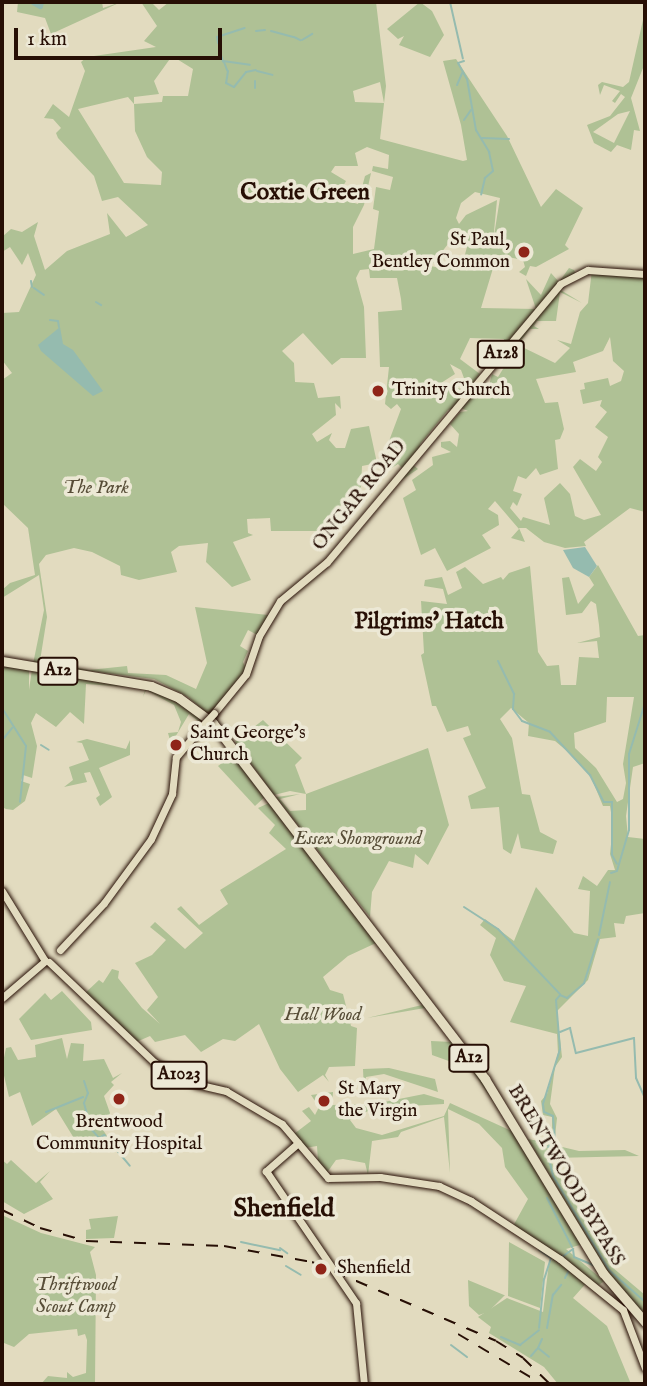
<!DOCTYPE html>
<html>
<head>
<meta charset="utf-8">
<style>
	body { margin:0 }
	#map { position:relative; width:647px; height:1386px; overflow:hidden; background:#e2dbbf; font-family:"IM FELL English",serif }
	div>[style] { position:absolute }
	.green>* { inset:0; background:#afc195 }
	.water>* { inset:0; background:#95bbaf }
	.stream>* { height:2px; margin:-1px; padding:0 1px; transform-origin:1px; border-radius:1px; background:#95bbaf }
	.river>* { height:4.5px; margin:-2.25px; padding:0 2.25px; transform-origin:2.25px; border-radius:2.25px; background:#95bbaf }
	.roads { filter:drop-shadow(0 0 2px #270f05) drop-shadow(0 0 2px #270f05) }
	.major>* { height:7px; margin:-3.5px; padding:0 3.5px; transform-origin:3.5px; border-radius:3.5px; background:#e2dbbf }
	.highway>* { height:9px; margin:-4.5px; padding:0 4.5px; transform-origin:4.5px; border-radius:4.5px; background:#e2dbbf }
	.rail>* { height:2px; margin-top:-1px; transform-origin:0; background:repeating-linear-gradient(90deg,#270f05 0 12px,transparent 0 24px) }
	.bridges { filter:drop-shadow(0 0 2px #270f05) drop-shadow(0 0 2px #270f05) }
	.major-bridge>* { height:7px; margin:-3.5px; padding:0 3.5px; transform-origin:3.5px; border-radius:3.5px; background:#e2dbbf }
	.dots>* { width:19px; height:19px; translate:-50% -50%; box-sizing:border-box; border:4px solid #ece8d5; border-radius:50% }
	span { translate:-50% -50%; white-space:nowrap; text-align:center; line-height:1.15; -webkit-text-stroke:7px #ece8d5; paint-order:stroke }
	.shield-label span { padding:2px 5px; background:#ece8d5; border:2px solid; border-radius:5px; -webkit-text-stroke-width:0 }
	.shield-label { font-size:18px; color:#270f05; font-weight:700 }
	.poi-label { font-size:19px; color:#270f05 }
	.right { translate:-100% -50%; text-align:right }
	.left { translate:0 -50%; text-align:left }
	.park-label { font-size:19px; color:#574d37; font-style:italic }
	.street-label { font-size:19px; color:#270f05 }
	.quarter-label { font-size:23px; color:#270f05; font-weight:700 }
	.district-label { font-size:26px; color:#270f05; font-weight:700 }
	.frame { position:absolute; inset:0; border:4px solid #270f05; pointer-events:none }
	.scale { position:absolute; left:14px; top:28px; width:208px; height:32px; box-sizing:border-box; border:4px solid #270f05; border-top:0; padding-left:9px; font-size:21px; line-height:24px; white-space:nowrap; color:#270f05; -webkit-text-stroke:5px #ece8d5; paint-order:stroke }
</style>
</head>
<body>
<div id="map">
	<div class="green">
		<div style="clip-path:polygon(18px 2px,102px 2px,103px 8px,121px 2px,51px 34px,45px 18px,17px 12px)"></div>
		<div style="clip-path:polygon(evenodd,141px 2px,151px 2px,159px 10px,169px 2px,376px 2px,386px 86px,380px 139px,463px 161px,467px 160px,461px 125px,443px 61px,456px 59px,507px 136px,541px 207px,556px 189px,583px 208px,565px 245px,569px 249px,536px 267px,530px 266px,526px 276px,519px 272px,525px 267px,523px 260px,497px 255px,481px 308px,536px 309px,526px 279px,541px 295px,551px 273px,559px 282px,569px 268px,574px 270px,576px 274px,559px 289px,582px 303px,560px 292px,556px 321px,537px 321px,534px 326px,539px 329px,530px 329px,518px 345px,555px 363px,570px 348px,557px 340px,571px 344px,580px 312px,588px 303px,592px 270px,645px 274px,645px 512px,630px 508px,584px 542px,586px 546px,565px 548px,544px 542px,526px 528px,519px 528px,525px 542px,511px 538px,519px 529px,495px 501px,488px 509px,498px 515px,499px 525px,482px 535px,491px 548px,447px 571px,435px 548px,421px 555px,403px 498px,416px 490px,412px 480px,433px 465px,432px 457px,451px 452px,441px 447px,441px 442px,450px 441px,457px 447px,459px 434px,450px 424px,460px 412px,468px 411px,458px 407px,448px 410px,421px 443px,412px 464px,418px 469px,396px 484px,402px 468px,398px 464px,392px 468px,383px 457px,401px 409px,397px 404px,391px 409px,385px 404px,389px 367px,380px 367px,378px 312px,402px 310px,401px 299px,397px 278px,370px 278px,369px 269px,360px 270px,356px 278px,364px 307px,366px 358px,341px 358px,332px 365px,303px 333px,282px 351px,294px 363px,295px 382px,314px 383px,318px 398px,340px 396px,341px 409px,335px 403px,336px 415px,312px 434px,317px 442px,332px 433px,329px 440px,336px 448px,345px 448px,351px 429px,369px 426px,377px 463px,362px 466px,361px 487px,357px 492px,362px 498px,357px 505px,341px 505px,335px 524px,318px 531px,271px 531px,270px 518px,247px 519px,248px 533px,253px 535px,233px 542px,251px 580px,232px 587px,206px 562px,208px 543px,179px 546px,171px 552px,177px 572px,139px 580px,121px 575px,120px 566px,92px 552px,74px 548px,46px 555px,39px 564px,47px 617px,40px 661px,89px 670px,127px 666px,128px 673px,166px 675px,196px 689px,207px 663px,195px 607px,268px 615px,259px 636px,248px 630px,240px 646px,248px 651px,243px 662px,246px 669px,209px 715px,188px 697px,154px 679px,33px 664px,44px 610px,39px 575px,2px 598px,2px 590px,10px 583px,35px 575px,28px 528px,2px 503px,2px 380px,12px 373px,2px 360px,2px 313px,19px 312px,36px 275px,28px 253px,22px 265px,10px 247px,2px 252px,2px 237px,11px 229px,22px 232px,38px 222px,34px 236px,45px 270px,67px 251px,110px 234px,107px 213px,126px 237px,148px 225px,118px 197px,102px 201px,94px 176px,58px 138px,56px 133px,61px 128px,53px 119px,44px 118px,53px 104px,69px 117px,85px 71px,81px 62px,87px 57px,156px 47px,144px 41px,157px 26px,141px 2px,172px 56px,193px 69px,188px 96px,163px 96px,162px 102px,134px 104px,134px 97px,159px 94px,154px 81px,172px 56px,141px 2px,380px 82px,384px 103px,355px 102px,353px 91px,380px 82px,141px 2px,128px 97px,134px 104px,135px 131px,147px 157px,162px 172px,161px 185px,124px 183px,78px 109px,128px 97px,141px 2px,367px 147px,389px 155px,388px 169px,373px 166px,372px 171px,393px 177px,390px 190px,376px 187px,373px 209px,379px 211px,374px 249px,353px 254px,353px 227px,364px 205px,371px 173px,365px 176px,361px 191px,353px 192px,361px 195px,358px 204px,344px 200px,341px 190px,346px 181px,331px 172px,335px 166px,358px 166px,355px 153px,367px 147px,141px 2px,475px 192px,500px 198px,493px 242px,497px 200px,466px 215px,459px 224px,456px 218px,461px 203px,475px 192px,141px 2px,468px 243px,463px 262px,451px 263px,448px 270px,431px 266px,448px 244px,468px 243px,141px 2px,610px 337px,613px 361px,624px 371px,621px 381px,610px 386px,608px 378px,584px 383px,585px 389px,580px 390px,583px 404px,602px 400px,600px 406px,607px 412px,595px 427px,608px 437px,598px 457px,602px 462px,596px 471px,580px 459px,573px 467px,601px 515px,584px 520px,575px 516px,570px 494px,560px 483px,544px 498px,550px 525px,523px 517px,521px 521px,510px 508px,513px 502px,517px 506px,522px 494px,513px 491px,518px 476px,526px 479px,536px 468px,540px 475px,558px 469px,555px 440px,560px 439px,564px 429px,558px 402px,545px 403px,536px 379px,576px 372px,573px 362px,603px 351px,610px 337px,141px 2px,470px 338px,504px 339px,501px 357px,508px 361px,498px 377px,492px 374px,487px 393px,481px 395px,441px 383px,455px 374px,450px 364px,461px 370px,468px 389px,480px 374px,460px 359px,470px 338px)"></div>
		<div style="clip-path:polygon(420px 2px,432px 11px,444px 35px,430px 57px,399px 45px,404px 36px,398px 39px,387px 29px)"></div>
		<div style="clip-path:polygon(evenodd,645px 11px,645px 63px,631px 98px,640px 131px,634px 130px,631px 150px,617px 145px,611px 152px,594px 143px,587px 125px,610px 116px,625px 97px,621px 94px,615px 103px,612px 101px,620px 91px,604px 85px,600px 95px,598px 85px,602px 82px,623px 87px,629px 82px,645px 11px,630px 111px,614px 143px,593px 132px,618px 114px,630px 111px)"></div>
		<div style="clip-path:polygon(evenodd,598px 565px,638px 636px,645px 635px,645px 763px,633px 767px,626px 816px,628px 837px,645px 839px,645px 913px,626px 916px,624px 924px,614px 923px,616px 937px,600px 939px,588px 980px,557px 1011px,562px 1057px,555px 1067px,550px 1104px,557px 1118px,554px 1145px,579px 1151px,625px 1150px,639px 1156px,553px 1158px,552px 1163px,612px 1267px,645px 1295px,645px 1315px,614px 1282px,528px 1139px,549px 1143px,552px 1137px,552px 1117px,543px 1115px,541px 1101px,547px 1094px,558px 1053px,557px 1034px,510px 1022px,526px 986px,504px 981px,490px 955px,496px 938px,480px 925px,485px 919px,514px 941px,536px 887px,574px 933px,588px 936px,590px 891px,578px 889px,583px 876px,597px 886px,608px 870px,615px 870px,610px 854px,613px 825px,610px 806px,603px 806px,591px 777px,567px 751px,555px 741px,528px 736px,529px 723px,511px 708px,500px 719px,512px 738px,522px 794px,530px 795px,540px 832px,557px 841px,553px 854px,521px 848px,518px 833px,511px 854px,503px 849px,499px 807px,471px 809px,468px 796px,486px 788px,463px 738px,471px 735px,468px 726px,447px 732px,436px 706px,432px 706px,421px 655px,424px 653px,421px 601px,447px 604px,443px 589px,424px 586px,425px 580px,442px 577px,448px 595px,462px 588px,456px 572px,465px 567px,483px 584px,501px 577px,503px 580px,509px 573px,530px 566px,538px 652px,547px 666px,559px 665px,561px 685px,576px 685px,579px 657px,599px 658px,597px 641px,577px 643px,600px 637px,599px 625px,596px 604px,591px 601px,582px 613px,566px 615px,562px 578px,569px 577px,578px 604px,594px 585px,589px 577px,598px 565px,607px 697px,634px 697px,623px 764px,626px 783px,623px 799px,617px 802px,596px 768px,575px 748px,574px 733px,606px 722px,607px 697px)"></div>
		<div style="clip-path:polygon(2px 663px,29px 669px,29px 690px,32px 669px,135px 684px,167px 694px,206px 719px,201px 723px,189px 714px,171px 744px,168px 733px,178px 732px,181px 722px,174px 705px,146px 690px,143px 697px,145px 690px,141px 688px,86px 684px,84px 724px,70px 712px,56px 727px,36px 713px,31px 723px,37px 746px,32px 778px,23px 775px,21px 781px,30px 784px,25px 801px,13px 810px,6px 809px,2px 807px)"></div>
		<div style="clip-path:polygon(263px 720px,302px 758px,295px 765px,306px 794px,428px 748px,449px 825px,428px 865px,415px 854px,413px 868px,389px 861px,372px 892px,370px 917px,276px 797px,300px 794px,280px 799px,290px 811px,306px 810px,306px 794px,290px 791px,274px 795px,235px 742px)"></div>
		<div style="clip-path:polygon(87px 739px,126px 749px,130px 740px,130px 755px,99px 768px,112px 797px,100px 806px,96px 798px,100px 795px,90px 772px,84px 773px,87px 782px,64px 787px,73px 780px,69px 767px,89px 760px,82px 743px,76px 742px)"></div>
		<div style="clip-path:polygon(233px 755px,267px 795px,255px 806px,218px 766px)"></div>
		<div style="clip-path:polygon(271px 802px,429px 1007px,502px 1108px,531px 1153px,583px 1244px,566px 1249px,604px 1281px,599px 1285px,589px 1280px,573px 1298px,607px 1326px,631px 1384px,558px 1384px,544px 1367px,489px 1333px,491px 1327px,478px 1317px,507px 1298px,543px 1312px,549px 1263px,558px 1254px,512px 1228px,528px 1199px,505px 1167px,502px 1148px,479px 1124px,448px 1109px,450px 1173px,444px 1117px,401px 1132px,398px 1137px,372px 1141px,368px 1175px,365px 1163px,343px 1159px,336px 1160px,326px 1174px,318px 1161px,317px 1146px,305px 1148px,294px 1134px,311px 1121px,302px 1111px,309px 1107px,315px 1115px,319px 1107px,311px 1095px,333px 1092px,332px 1105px,374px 1104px,424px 1094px,444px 1100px,444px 1104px,374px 1108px,350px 1120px,356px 1128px,382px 1135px,444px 1116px,450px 1103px,514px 1132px,471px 1069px,432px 1055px,431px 1041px,452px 1042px,425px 1008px,367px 1018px,422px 1005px,376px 943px,348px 956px,323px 977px,330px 990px,343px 994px,351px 1026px,357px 1028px,355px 1066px,329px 1067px,325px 1075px,329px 1082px,323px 1075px,298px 1092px,280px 1069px,259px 1024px,235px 1041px,223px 1039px,201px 1052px,185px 1035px,155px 1042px,150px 1036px,134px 1043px,83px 995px,99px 980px,103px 983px,112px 969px,119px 971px,118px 978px,142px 1008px,160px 1024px,147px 1010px,158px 997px,135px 963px,152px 955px,166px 940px,150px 927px,155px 922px,185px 949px,203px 933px,177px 909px,181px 906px,199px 925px,228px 904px,220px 890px,286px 849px,269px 833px,275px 825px,258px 808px)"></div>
		<div style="clip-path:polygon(62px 991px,91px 1022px,92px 1030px,31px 1040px,19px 1019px,45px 993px,51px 1000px)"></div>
		<div style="clip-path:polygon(62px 1038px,67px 1059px,71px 1043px,84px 1044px,83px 1061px,104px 1059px,113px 1078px,122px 1073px,111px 1082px,114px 1085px,104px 1096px,110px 1113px,103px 1130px,116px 1149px,80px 1148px,56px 1109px,32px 1126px,20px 1092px,9px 1097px,2px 1067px,6px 1048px,11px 1047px,18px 1060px,36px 1057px,35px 1045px)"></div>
		<div style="clip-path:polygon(389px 1068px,435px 1079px,438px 1092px,384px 1074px,366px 1077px,364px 1092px,363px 1069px)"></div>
		<div style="clip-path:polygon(2px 1160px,7px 1164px,11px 1160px,36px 1183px,50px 1171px,40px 1182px,53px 1199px,24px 1214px,2px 1201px)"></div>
		<div style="clip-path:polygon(2px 1215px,41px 1233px,95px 1247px,90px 1252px,96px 1275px,95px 1384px,41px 1384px,48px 1376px,67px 1378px,67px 1372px,73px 1377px,86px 1373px,87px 1340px,85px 1334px,78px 1336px,77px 1329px,29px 1334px,14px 1347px,4px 1343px)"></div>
		<div style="clip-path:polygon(118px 1216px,114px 1238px,86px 1239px,86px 1230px,91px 1229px,89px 1219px)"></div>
		<div style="clip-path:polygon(509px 1242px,545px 1262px,540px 1308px,508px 1296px)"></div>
		<div style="clip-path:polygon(468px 1280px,504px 1295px,505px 1295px,488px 1312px,479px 1315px,469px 1306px)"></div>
	</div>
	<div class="water">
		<div style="clip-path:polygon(60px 327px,63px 344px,73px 350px,103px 391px,93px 396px,41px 351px,38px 345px)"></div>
		<div style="clip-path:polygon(585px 547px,597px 566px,589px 577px,573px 568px,563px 550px)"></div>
	</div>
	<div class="stream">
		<div style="left:450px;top:2px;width:58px;rotate:77.2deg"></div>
		<div style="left:256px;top:31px;width:9px;rotate:-6deg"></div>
		<div style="left:271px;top:31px;width:23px;rotate:15deg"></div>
		<div style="left:294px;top:37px;width:7px;rotate:27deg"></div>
		<div style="left:302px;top:40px;width:12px;rotate:-31deg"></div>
		<div style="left:218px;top:43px;width:6px;rotate:-99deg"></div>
		<div style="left:217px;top:37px;width:29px;rotate:-18deg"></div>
		<div style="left:219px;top:49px;width:13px;rotate:72deg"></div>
		<div style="left:223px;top:61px;width:27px;rotate:8deg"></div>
		<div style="left:464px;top:61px;width:6px;rotate:162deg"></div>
		<div style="left:458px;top:63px;width:18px;rotate:61deg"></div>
		<div style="left:467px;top:79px;width:52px;rotate:80deg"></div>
		<div style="left:476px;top:130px;width:26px;rotate:59deg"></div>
		<div style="left:489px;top:152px;width:19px;rotate:78deg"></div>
		<div style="left:493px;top:171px;width:11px;rotate:139deg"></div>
		<div style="left:485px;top:178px;width:17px;rotate:103deg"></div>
		<div style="left:224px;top:62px;width:9px;rotate:69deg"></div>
		<div style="left:228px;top:71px;width:12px;rotate:99deg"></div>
		<div style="left:226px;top:83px;width:9px;rotate:27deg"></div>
		<div style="left:234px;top:87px;width:19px;rotate:-51deg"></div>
		<div style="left:246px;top:72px;width:10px;rotate:-11deg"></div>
		<div style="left:257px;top:71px;width:16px;rotate:14deg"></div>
		<div style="left:457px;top:85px;width:13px;rotate:-67deg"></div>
		<div style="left:255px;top:88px;width:7px;rotate:-90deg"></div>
		<div style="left:464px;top:120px;width:12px;rotate:-55deg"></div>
		<div style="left:482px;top:138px;width:27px;rotate:2deg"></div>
		<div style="left:31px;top:281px;width:6px;rotate:81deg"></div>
		<div style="left:34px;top:288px;width:12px;rotate:35deg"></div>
		<div style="left:96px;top:302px;width:6px;rotate:31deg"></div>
		<div style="left:50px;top:320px;width:8px;rotate:7deg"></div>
		<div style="left:58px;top:321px;width:6px;rotate:81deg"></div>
		<div style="left:498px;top:661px;width:37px;rotate:64deg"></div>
		<div style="left:514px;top:694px;width:15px;rotate:94deg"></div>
		<div style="left:513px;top:709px;width:15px;rotate:53deg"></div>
		<div style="left:522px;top:721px;width:30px;rotate:21deg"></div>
		<div style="left:550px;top:732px;width:59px;rotate:47.1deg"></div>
		<div style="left:590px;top:775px;width:30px;rotate:63deg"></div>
		<div style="left:604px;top:802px;width:8px"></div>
		<div style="left:612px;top:802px;width:53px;rotate:90deg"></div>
		<div style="left:612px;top:855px;width:10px;rotate:61deg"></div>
		<div style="left:2px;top:708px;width:45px;rotate:57.7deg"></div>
		<div style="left:26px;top:746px;width:56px;rotate:96.1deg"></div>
		<div style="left:4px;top:738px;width:13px;rotate:-51deg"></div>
		<div style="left:2px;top:741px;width:2px;rotate:-63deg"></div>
		<div style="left:41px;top:745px;width:9px;rotate:32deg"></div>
		<div style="left:611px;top:873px;width:6px;rotate:-18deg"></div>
		<div style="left:617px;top:871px;width:43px;rotate:-73.7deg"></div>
		<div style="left:629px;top:830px;width:76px;rotate:-90deg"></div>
		<div style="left:629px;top:754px;width:53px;rotate:-72.6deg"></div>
		<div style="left:464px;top:907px;width:40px;rotate:32.9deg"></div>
		<div style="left:498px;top:929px;width:90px;rotate:46.4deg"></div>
		<div style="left:599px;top:935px;width:54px;rotate:-78.3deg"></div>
		<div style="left:560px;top:1032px;width:11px;rotate:-22deg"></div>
		<div style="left:570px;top:1028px;width:26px;rotate:77deg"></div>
		<div style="left:576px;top:1053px;width:60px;rotate:-14.5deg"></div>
		<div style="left:634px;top:1038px;width:40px;rotate:87.1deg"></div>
		<div style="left:636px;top:1078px;width:22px;rotate:66deg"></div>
		<div style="left:84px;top:1081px;width:13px;rotate:72deg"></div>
		<div style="left:88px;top:1093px;width:11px;rotate:112deg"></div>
		<div style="left:84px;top:1103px;width:27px;rotate:75deg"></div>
		<div style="left:91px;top:1129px;width:12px;rotate:48deg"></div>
		<div style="left:99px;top:1138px;width:6px;rotate:-31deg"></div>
		<div style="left:104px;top:1135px;width:40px;rotate:50deg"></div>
		<div style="left:46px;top:1112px;width:40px;rotate:-22deg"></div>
		<div style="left:548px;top:1147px;width:10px;rotate:-45deg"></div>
		<div style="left:555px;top:1140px;width:24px;rotate:-95deg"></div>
		<div style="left:553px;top:1116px;width:10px;rotate:-156deg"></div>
		<div style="left:544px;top:1112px;width:8px;rotate:-97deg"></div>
		<div style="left:543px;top:1104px;width:58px;rotate:-72.8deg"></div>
		<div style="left:560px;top:1049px;width:49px;rotate:-94.7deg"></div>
		<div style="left:556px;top:1000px;width:6px;rotate:-51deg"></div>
		<div style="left:560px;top:995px;width:8px;rotate:23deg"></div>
		<div style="left:567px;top:998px;width:23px;rotate:-41deg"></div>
		<div style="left:584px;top:983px;width:46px;rotate:-72.3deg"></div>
		<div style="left:548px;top:1154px;width:23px;rotate:77deg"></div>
		<div style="left:553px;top:1176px;width:109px;rotate:59.2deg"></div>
		<div style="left:609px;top:1270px;width:48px;rotate:41.6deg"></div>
		<div style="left:547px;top:1198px;width:55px;rotate:63deg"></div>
		<div style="left:241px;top:1242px;width:40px;rotate:12deg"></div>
		<div style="left:280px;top:1248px;width:9px;rotate:36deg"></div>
		<div style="left:539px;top:1250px;width:14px;rotate:34deg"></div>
		<div style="left:551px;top:1258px;width:22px;rotate:108deg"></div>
		<div style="left:544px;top:1279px;width:49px;rotate:95.8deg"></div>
		<div style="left:562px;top:1257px;width:14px;rotate:-36deg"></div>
		<div style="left:573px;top:1249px;width:8px;rotate:83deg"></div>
		<div style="left:574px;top:1257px;width:23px;rotate:23deg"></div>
		<div style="left:286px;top:1266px;width:17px;rotate:31deg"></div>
		<div style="left:565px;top:1278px;width:9px;rotate:-63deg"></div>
		<div style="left:547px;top:1328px;width:34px;rotate:-80deg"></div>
		<div style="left:553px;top:1295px;width:13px;rotate:-51deg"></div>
		<div style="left:501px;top:1337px;width:21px;rotate:23deg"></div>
		<div style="left:520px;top:1345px;width:24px;rotate:-38deg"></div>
		<div style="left:542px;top:1339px;width:10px;rotate:114deg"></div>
		<div style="left:538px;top:1348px;width:14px;rotate:39deg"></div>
		<div style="left:451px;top:1345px;width:20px;rotate:37deg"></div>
		<div style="left:531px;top:1356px;width:9px;rotate:-49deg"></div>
	</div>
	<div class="river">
		<div style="left:33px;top:2px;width:8px;rotate:30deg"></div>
		<div style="left:40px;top:6px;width:4px;rotate:-76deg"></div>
		<div style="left:45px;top:2px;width:7px"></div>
		<div style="left:57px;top:2px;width:35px"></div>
	</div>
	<div class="roads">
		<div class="major">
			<div style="left:214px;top:713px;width:50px;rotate:-50.6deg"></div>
			<div style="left:246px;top:674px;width:40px;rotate:-71.1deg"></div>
			<div style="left:259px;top:636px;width:41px;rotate:-59deg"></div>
			<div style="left:280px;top:601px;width:61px;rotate:-39.7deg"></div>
			<div style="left:327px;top:562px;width:363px;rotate:-50deg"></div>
			<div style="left:560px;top:284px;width:31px;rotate:-27deg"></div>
			<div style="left:588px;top:270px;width:57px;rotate:4deg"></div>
			<div style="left:2px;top:891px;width:82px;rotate:58.4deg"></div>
			<div style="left:60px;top:950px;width:64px;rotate:-46.9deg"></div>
			<div style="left:104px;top:903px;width:79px;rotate:-53.7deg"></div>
			<div style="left:151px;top:839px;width:50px;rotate:-65deg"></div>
			<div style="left:172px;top:794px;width:37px;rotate:-84deg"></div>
			<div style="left:176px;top:757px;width:42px;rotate:-49.8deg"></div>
			<div style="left:49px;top:962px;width:145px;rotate:43.6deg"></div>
			<div style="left:154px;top:1062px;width:47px;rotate:27.6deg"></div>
			<div style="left:196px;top:1084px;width:31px;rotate:13deg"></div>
			<div style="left:226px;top:1091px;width:65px;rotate:30.5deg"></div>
			<div style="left:282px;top:1124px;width:71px;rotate:49.6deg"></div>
			<div style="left:328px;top:1178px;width:52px;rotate:-1.1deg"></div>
			<div style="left:380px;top:1177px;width:60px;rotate:8.7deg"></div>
			<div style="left:439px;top:1186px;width:35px;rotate:25deg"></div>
			<div style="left:471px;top:1201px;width:106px;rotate:33.1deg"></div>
			<div style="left:560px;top:1259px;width:81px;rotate:39deg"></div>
			<div style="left:623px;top:1310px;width:62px;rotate:69.2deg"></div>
			<div style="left:2px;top:998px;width:57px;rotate:-40.7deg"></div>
			<div style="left:298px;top:1143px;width:43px;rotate:138.8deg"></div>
			<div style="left:266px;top:1171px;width:160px;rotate:55.7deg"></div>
			<div style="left:356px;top:1303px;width:81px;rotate:84.4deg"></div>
		</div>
		<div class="highway">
			<div style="left:2px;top:661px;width:151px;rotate:9.5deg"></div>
			<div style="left:151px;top:686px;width:30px;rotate:23deg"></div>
			<div style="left:179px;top:698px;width:42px;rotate:36.3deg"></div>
			<div style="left:213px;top:723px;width:448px;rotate:52.6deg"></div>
			<div style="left:485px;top:1079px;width:227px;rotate:58.7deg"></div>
			<div style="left:603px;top:1273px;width:65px;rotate:49.4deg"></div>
		</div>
	</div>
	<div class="rail">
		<div style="left:2px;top:1210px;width:42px;rotate:25.3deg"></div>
		<div style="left:40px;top:1228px;width:48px;rotate:15.8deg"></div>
		<div style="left:86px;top:1241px;width:138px;rotate:2.1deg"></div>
		<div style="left:224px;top:1246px;width:89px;rotate:10.3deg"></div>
		<div style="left:312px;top:1262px;width:200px;rotate:23.2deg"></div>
		<div style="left:496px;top:1341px;width:32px;rotate:32deg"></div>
		<div style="left:523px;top:1358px;width:37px;rotate:44deg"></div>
		<div style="left:458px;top:1334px;width:98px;rotate:30.8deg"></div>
	</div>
	<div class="bridges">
		<div class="major-bridge">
			<div style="left:203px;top:725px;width:16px;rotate:-47deg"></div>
		</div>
	</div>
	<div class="dots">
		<div style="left:524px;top:252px;background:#8f2418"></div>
		<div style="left:378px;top:391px;background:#8f2418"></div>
		<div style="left:176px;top:745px;background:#8f2418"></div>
		<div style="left:119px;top:1099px;background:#8f2418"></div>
		<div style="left:324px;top:1101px;background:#8f2418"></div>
		<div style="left:321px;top:1269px;background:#8f2418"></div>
	</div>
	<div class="shield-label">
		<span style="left:501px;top:354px">A128</span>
		<span style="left:58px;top:671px">A12</span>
		<span style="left:469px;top:1058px">A12</span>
		<span style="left:179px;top:1075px">A1023</span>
	</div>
	<div class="poi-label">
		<span class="right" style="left:510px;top:252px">St Paul,<br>Bentley Common</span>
		<span class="left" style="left:392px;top:391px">Trinity Church</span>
		<span class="left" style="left:190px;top:745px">Saint George's<br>Church</span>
		<span class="left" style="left:338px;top:1101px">St Mary<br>the Virgin</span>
		<span style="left:119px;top:1134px">Brentwood<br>Community Hospital</span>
		<span class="left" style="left:337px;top:1269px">Shenfield</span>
	</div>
	<div class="park-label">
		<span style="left:96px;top:489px">The Park</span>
		<span style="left:358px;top:840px">Essex Showground</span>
		<span style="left:323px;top:1016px">Hall Wood</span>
		<span style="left:76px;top:1297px">Thriftwood<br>Scout Camp</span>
	</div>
	<div class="street-label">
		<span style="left:360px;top:496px;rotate:-51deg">ONGAR ROAD</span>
		<span style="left:565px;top:1176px;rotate:59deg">BRENTWOOD BYPASS</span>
	</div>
	<div class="quarter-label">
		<span style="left:305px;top:193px">Coxtie Green</span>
		<span style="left:429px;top:622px">Pilgrims' Hatch</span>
	</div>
	<div class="district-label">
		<span style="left:284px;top:1209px">Shenfield</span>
	</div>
	<div class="frame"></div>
	<div class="scale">1 km</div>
</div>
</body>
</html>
